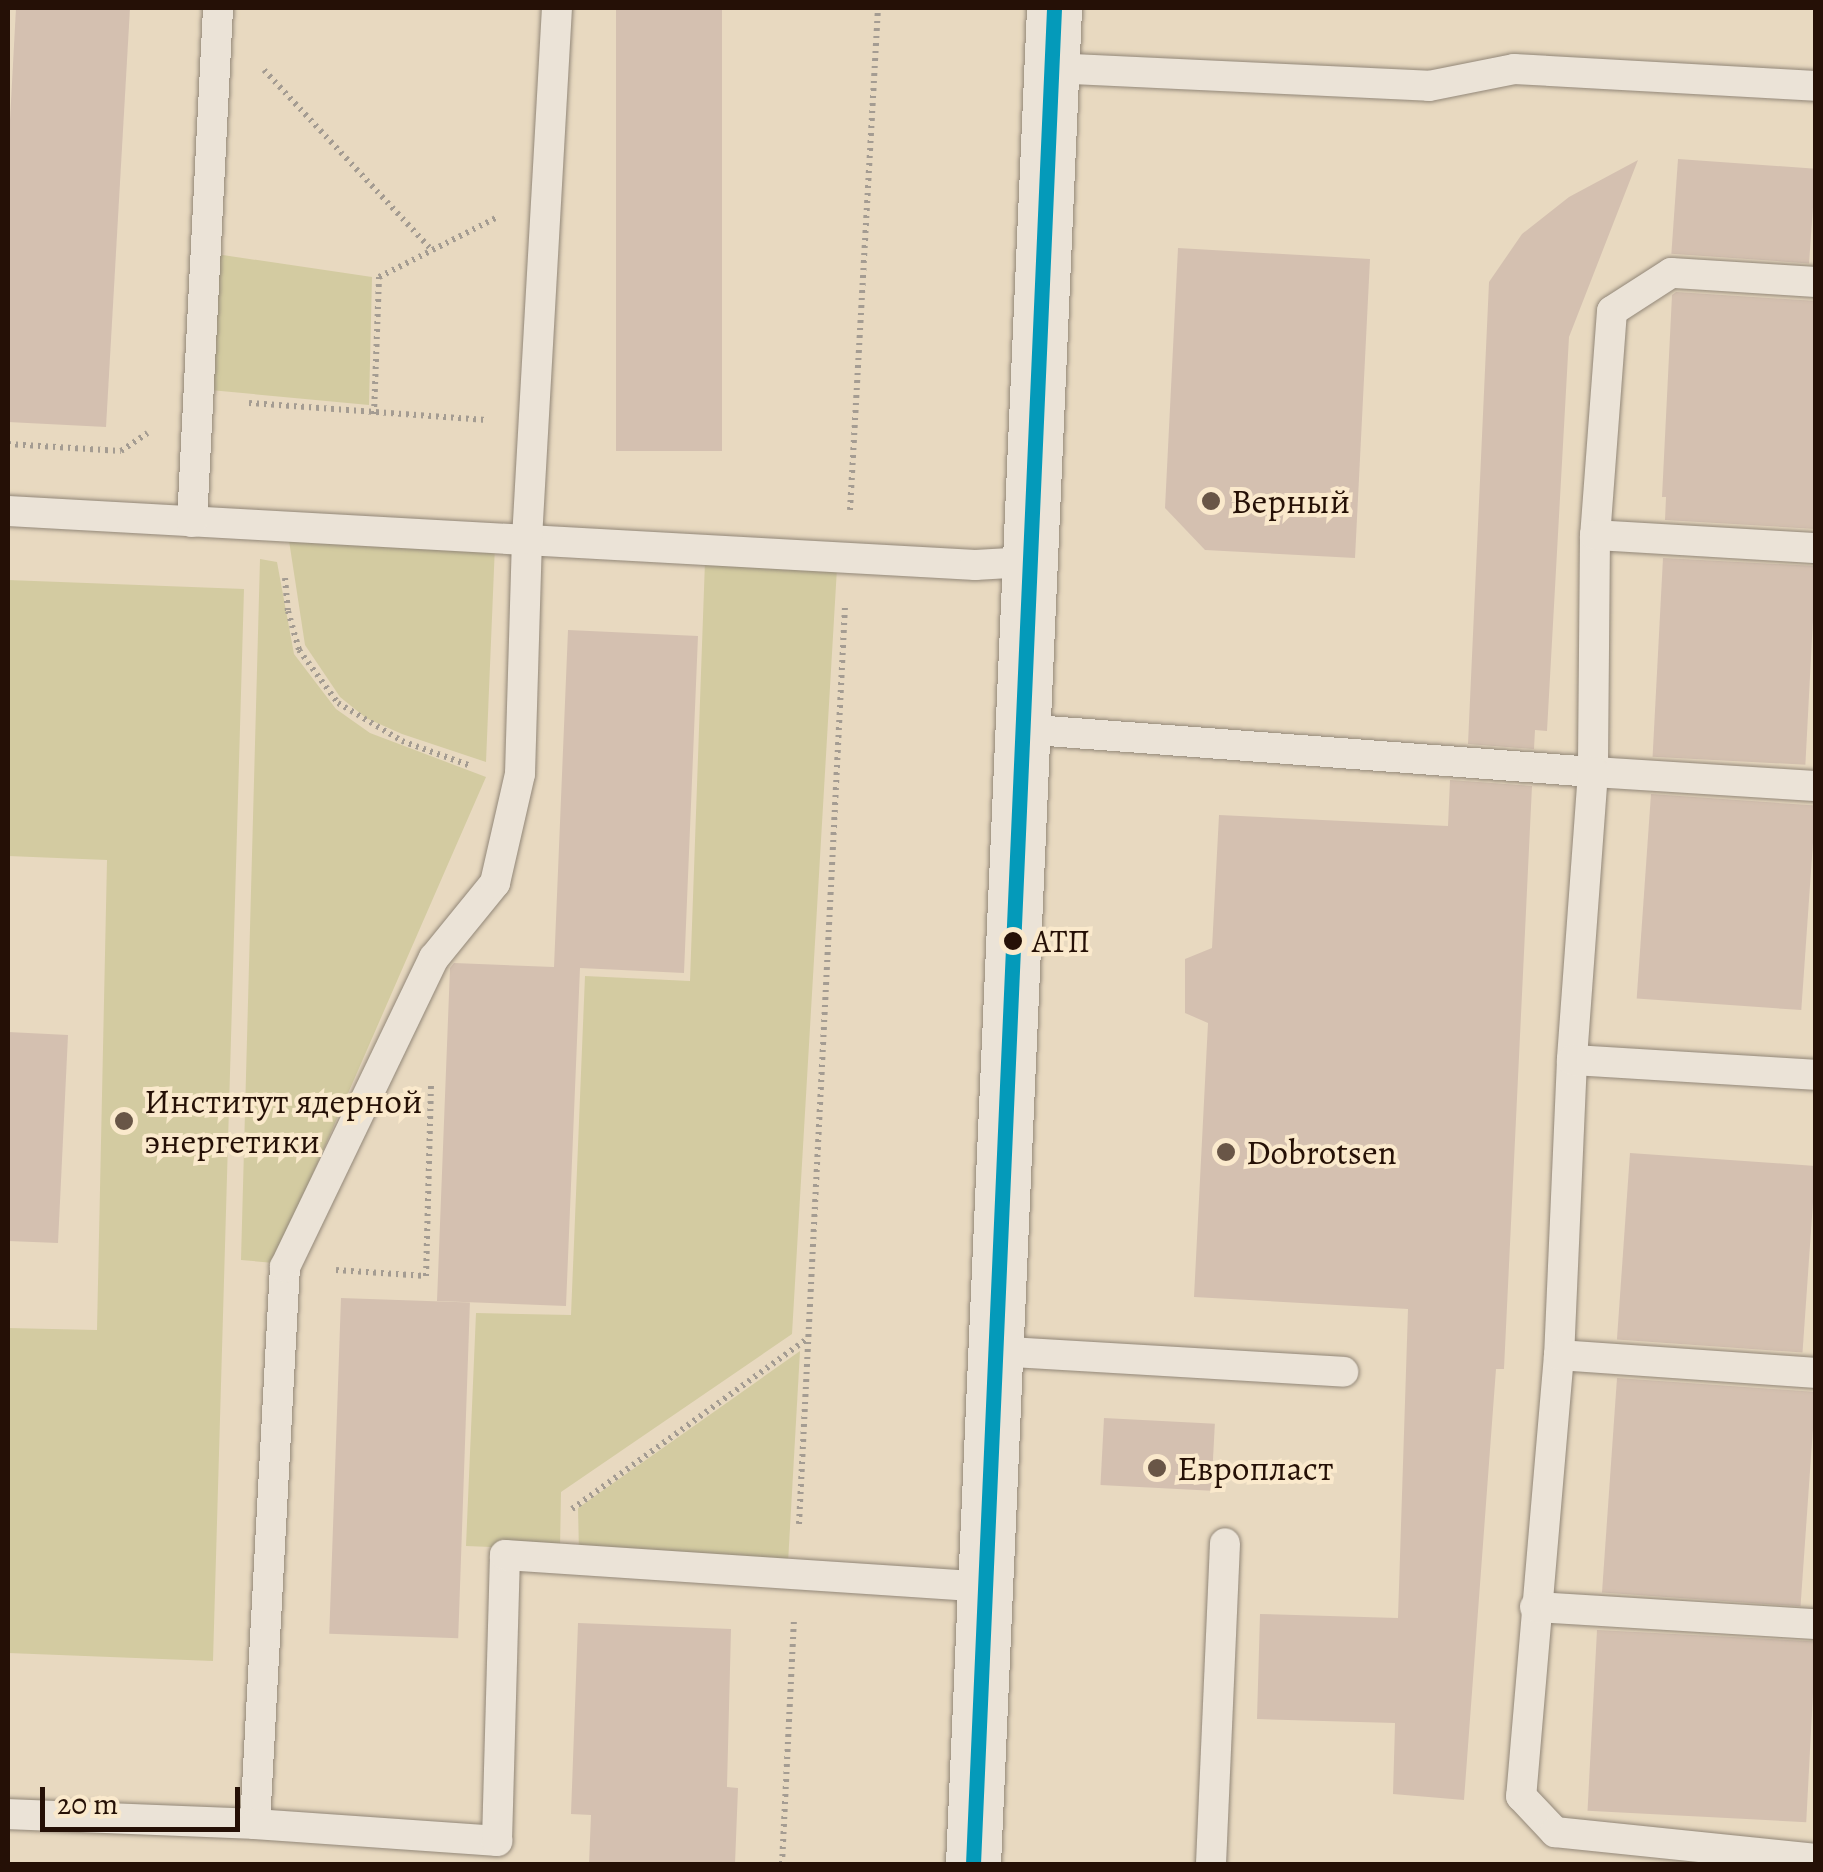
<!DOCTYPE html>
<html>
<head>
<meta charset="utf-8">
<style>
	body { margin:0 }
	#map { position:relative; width:1823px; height:1872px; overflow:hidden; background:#e8d9c0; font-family:Alegreya,serif }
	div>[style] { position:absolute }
	.green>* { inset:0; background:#d3cba1 }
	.building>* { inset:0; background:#d4c0b0; transform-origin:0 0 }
	.path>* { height:6px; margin-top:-3px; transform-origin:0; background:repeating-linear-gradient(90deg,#a49c92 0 2.5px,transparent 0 7.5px) }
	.roads { filter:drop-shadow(0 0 2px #928778) drop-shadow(0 0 2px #928778) }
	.lane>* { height:30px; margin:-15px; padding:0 15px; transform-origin:15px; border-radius:15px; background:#ebe3d7 }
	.street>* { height:55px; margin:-27.5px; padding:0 27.5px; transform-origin:27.5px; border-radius:27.5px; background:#ebe3d7 }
	.bus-1>* { height:15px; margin:-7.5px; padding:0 7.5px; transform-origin:7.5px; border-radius:7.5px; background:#049aba }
	.dots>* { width:28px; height:28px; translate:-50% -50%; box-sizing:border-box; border:5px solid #fae9cc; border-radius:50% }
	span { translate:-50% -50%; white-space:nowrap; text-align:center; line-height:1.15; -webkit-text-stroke:8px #fae9cc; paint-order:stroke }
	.bus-label { font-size:32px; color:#251006 }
	.left { translate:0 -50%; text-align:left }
	.poi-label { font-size:35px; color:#251006 }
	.frame { position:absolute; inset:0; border:10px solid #251006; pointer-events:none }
	.scale { position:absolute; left:40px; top:1787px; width:200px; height:45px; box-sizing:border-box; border:5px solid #251006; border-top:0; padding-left:12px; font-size:30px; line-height:35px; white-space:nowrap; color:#251006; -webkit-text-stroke:8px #fae9cc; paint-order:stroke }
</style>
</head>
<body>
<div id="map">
	<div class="green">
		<div style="clip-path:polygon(216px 254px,372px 277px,369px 405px,210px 390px)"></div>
		<div style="clip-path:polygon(288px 534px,495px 545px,486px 762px,402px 734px,366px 718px,340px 697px,305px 645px)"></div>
		<div style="clip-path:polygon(260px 559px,277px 562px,294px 654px,336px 709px,370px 733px,486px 777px,274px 1263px,241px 1260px)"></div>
		<div style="clip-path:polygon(705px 561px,837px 568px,792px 1334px,561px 1492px,560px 1550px,466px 1546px,476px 1313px,571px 1315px,585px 976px,690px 981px)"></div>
		<div style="clip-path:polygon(8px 580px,244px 589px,213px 1661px,8px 1653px,8px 1328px,97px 1330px,107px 860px,8px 856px)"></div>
		<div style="clip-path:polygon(800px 1351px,788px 1563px,579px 1554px,578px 1508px)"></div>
	</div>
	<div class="building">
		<div style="clip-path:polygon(16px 8px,130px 8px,106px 427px,8px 422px,8px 158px)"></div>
		<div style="left:616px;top:8px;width:106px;height:443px"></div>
		<div style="left:1678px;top:159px;width:138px;height:95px;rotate:4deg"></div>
		<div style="clip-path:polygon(1638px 160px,1569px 337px,1547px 731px,1535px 730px,1534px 749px,1468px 744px,1489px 282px,1522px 234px,1569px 197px)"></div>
		<div style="clip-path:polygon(1178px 248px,1370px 259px,1355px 558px,1205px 550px,1165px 508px)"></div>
		<div style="clip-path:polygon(1676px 292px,1816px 301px,1816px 529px,1665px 520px,1666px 497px,1662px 497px,1672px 295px)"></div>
		<div style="left:1663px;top:558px;width:153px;height:199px;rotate:3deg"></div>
		<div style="clip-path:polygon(568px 630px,698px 636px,684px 973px,580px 968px,566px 1306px,437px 1301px,450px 968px,454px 963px,554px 967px)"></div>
		<div style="clip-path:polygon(1450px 780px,1532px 786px,1504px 1369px,1496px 1369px,1464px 1800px,1393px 1794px,1395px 1723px,1257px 1719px,1260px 1614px,1398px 1618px,1408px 1309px,1194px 1297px,1208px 1023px,1185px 1013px,1185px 959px,1212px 948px,1219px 815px,1448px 826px)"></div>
		<div style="left:1651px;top:794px;width:165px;height:205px;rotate:4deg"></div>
		<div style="clip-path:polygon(8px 1032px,68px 1035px,58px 1243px,8px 1241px)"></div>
		<div style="left:1630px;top:1153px;width:186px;height:187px;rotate:4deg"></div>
		<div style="left:341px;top:1298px;width:129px;height:336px;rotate:2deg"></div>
		<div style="left:1617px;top:1378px;width:199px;height:215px;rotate:4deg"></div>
		<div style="left:1104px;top:1418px;width:111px;height:67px;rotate:3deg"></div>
		<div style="clip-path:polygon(578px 1623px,731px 1629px,727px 1787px,738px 1788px,735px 1864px,589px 1864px,591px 1815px,571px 1814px)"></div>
		<div style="left:1597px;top:1630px;width:219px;height:181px;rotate:3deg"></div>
	</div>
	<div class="path">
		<div style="left:264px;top:70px;width:243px;rotate:47deg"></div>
		<div style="left:249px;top:403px;width:238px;rotate:4.1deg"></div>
		<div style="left:374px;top:414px;width:137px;rotate:-87.9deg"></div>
		<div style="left:379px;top:277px;width:131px;rotate:-26.8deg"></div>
		<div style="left:8px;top:444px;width:113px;rotate:3.5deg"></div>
		<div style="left:121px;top:451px;width:32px;rotate:-34deg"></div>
		<div style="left:850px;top:510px;width:503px;rotate:-86.81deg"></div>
		<div style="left:285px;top:578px;width:33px;rotate:85deg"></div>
		<div style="left:288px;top:611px;width:41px;rotate:74.2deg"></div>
		<div style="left:299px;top:650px;width:66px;rotate:53.7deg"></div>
		<div style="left:338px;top:703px;width:74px;rotate:30.7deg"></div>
		<div style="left:402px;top:741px;width:73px;rotate:19.9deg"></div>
		<div style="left:336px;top:1270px;width:90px;rotate:3.8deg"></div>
		<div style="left:426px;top:1276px;width:192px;rotate:-88.5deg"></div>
		<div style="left:572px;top:1509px;width:291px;rotate:-35.9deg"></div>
		<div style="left:799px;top:1524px;width:918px;rotate:-87.13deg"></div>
		<div style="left:782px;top:1864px;width:243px;rotate:-87.2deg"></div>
	</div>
	<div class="roads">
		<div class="lane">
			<div style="left:1051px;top:68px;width:378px;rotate:2.7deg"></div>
			<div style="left:1429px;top:86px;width:87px;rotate:-11.3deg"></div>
			<div style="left:1514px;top:69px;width:302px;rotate:3.2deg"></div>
			<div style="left:1816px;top:282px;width:145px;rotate:-176.4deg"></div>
			<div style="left:1671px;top:273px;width:70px;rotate:147.2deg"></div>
			<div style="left:1612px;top:311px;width:225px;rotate:94.3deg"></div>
			<div style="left:1595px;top:535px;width:237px;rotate:90.5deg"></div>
			<div style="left:1593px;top:772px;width:223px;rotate:3.6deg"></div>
			<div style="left:8px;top:511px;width:969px;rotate:3.2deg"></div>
			<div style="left:975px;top:565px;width:53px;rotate:-3.2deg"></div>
			<div style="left:192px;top:522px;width:515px;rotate:-87.1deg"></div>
			<div style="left:1595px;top:535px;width:221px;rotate:3.4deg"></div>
			<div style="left:1021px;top:729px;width:574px;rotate:4.3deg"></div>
			<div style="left:1593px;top:772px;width:289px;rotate:94.2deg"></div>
			<div style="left:1572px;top:1060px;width:295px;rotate:92.5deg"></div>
			<div style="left:1559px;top:1355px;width:443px;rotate:94.9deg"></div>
			<div style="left:1521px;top:1796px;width:50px;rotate:46.6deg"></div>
			<div style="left:1555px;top:1832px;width:262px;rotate:5.9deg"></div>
			<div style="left:1572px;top:1060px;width:244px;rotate:3.5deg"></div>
			<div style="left:994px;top:1351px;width:350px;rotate:3.4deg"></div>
			<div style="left:1559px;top:1355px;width:258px;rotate:4deg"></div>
			<div style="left:1535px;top:1607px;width:282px;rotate:3.5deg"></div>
			<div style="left:8px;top:1814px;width:247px;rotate:2.3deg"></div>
			<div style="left:255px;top:1824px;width:558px;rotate:-86.92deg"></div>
			<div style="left:285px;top:1267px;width:343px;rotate:-64.3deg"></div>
			<div style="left:434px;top:958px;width:97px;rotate:-50.9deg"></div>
			<div style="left:495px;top:883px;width:112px;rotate:-77.1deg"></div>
			<div style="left:520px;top:774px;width:235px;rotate:-88.3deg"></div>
			<div style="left:527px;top:539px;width:532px;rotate:-86.77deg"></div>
			<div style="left:255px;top:1824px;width:243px;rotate:4deg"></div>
			<div style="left:497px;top:1841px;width:286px;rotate:-88.4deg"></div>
			<div style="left:505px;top:1555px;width:480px;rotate:3.8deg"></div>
			<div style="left:1211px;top:1864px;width:321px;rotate:-87.5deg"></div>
		</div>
		<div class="street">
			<div style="left:973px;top:1864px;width:1858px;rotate:-87.5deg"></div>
		</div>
	</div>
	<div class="bus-1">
		<div style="left:973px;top:1864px;width:1858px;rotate:-87.5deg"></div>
	</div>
	<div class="dots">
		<div style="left:1211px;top:501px;background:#695647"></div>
		<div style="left:1013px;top:941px;background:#251006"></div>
		<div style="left:124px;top:1121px;background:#695647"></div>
		<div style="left:1226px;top:1152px;background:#695647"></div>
		<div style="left:1157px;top:1468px;background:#695647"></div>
	</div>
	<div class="bus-label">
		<span class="left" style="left:1032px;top:941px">АТП</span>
	</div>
	<div class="poi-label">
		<span class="left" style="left:1231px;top:501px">Верный</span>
		<span class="left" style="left:144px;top:1121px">Институт ядерной<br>энергетики</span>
		<span class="left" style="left:1246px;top:1152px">Dobrotsen</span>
		<span class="left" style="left:1177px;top:1468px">Европласт</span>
	</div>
	<div class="frame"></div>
	<div class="scale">20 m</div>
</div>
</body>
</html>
